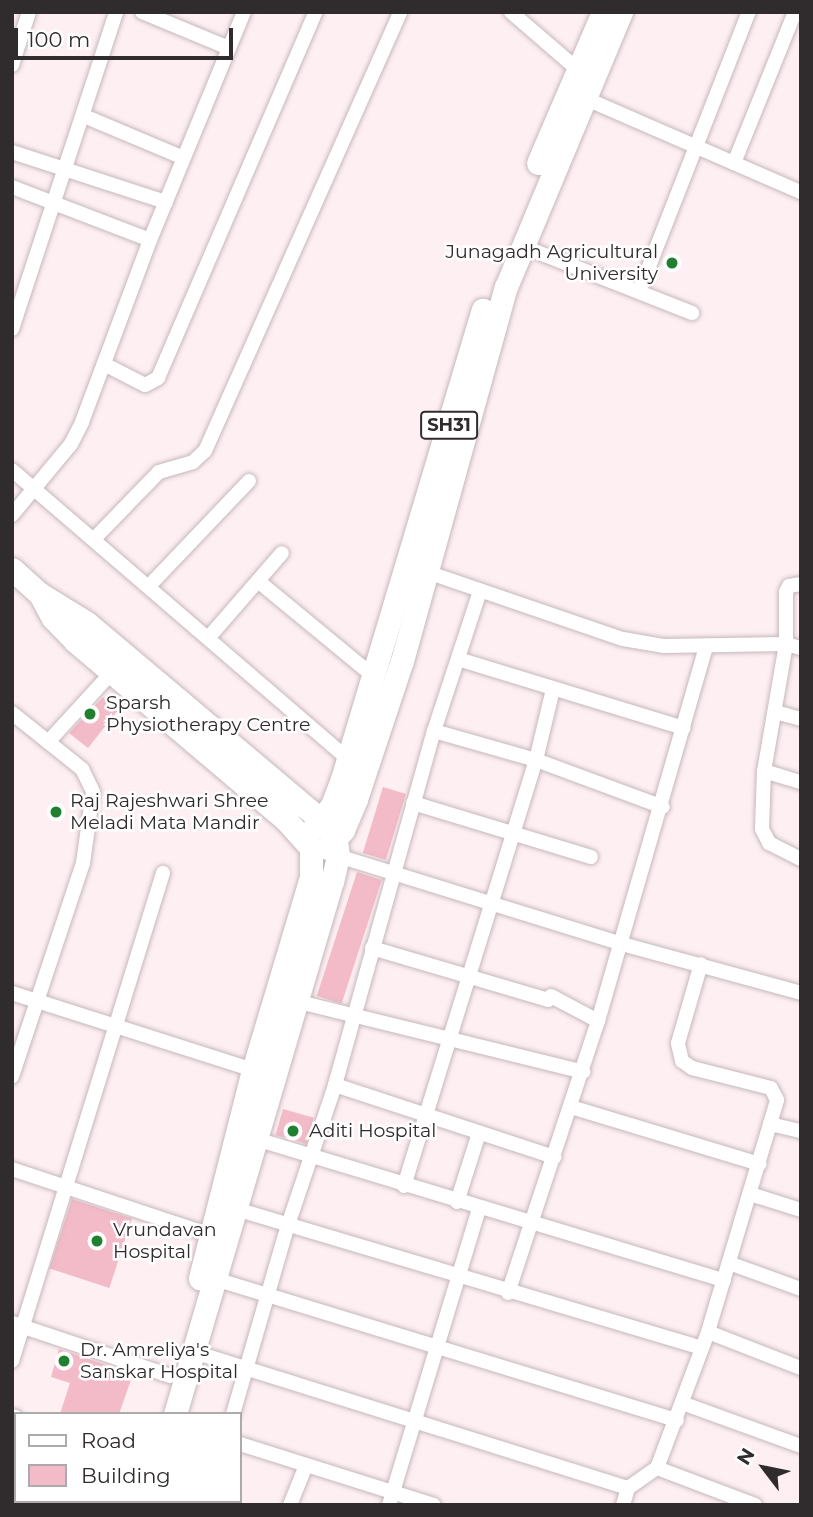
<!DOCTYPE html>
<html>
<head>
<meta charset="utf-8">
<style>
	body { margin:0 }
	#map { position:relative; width:813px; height:1517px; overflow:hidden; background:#fdeff2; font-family:Montserrat,sans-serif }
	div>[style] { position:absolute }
	.building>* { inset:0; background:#f3bac8; transform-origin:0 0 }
	.roads { filter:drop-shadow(0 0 2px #c6b8bb) drop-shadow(0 0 2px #c6b8bb) }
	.street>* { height:14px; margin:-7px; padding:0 7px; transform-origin:7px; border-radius:7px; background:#fff }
	.primary>* { height:23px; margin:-11.5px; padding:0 11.5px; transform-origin:11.5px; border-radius:11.5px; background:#fff }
	.dots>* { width:19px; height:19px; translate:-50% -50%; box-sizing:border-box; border:4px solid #fff; border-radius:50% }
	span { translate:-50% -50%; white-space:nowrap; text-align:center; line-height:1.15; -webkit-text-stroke:5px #fff; paint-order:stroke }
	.shield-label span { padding:2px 5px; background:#fff; border:2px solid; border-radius:5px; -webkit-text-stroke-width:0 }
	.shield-label { font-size:18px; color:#302b2c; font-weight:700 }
	.poi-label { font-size:19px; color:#302b2c }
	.right { translate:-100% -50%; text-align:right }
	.left { translate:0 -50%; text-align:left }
	.frame { position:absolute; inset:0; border:14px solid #302b2c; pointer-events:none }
	.legend { position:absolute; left:14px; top:1412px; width:228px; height:91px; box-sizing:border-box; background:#fff; border:2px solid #acaaab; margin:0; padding:9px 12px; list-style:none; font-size:21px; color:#302b2c }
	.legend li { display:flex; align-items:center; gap:14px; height:35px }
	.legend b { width:35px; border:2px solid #acaaab }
	.north { position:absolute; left:729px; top:1433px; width:70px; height:70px; -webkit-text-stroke:5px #fff; paint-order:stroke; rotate:302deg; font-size:19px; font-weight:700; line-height:28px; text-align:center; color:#302b2c }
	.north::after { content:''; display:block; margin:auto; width:24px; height:32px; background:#302b2c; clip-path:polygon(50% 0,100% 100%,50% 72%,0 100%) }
	.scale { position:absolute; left:14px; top:28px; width:219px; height:32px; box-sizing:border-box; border:4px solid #302b2c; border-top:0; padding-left:9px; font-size:21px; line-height:24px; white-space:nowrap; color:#302b2c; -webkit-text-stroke:5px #fff; paint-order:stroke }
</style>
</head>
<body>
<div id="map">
	<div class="building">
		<div style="clip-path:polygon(103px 697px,118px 710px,88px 748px,69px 733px)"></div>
		<div style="left:383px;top:787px;width:24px;height:69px;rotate:17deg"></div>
		<div style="left:357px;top:872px;width:26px;height:130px;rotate:18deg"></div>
		<div style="left:283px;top:1109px;width:32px;height:27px;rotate:16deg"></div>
		<div style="left:72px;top:1199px;width:63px;height:73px;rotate:18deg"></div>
		<div style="clip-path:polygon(59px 1349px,133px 1374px,119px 1414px,60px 1414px,70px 1383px,51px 1377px)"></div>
	</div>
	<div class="roads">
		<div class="street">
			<div style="left:142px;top:12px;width:94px;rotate:22.5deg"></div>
			<div style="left:511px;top:12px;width:87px;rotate:40.8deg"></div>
			<div style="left:12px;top:65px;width:56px;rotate:-72.2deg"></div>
			<div style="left:582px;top:97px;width:239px;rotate:23.5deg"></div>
			<div style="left:84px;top:116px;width:108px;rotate:22.8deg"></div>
			<div style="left:12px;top:152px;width:162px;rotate:18deg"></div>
			<div style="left:734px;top:163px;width:163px;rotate:-68deg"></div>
			<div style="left:12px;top:187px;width:148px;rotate:21deg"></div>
			<div style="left:522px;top:246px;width:183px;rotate:21.5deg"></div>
			<div style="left:639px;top:292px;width:301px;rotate:-68.6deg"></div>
			<div style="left:12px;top:329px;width:334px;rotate:-71.8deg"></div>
			<div style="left:104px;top:364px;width:46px;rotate:27.1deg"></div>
			<div style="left:145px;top:385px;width:15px;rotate:-28deg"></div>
			<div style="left:158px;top:378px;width:399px;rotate:-66.7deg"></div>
			<div style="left:12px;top:470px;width:442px;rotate:40.7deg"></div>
			<div style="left:12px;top:515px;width:92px;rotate:-50.3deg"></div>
			<div style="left:71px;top:444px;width:25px;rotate:-63deg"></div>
			<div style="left:82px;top:422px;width:194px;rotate:-69.5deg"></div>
			<div style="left:150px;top:240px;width:247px;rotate:-67.6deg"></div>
			<div style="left:95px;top:538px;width:92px;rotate:-45.9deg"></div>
			<div style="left:159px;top:472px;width:35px;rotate:-16deg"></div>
			<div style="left:193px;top:462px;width:16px;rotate:-43deg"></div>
			<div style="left:205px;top:451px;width:480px;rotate:-66deg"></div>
			<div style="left:427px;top:572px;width:207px;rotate:18.9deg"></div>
			<div style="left:623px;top:639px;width:42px;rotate:9.7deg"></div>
			<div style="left:664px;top:646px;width:122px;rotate:-0.9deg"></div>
			<div style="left:786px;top:644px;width:16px;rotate:15deg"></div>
			<div style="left:258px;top:581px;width:146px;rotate:39.5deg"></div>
			<div style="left:801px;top:584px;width:12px;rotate:171deg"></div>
			<div style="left:789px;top:586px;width:7px;rotate:117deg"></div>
			<div style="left:786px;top:592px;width:52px;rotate:90deg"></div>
			<div style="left:786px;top:644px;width:129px;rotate:99.8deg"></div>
			<div style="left:764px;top:771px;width:58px;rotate:92deg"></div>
			<div style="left:762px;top:829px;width:16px;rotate:63deg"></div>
			<div style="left:769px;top:843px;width:36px;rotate:27deg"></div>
			<div style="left:149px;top:586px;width:145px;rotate:-46.4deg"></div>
			<div style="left:209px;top:637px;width:111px;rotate:-49deg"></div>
			<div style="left:458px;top:659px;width:236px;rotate:17deg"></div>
			<div style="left:775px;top:712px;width:27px;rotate:15deg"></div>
			<div style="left:12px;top:713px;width:90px;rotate:38.7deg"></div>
			<div style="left:82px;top:769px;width:25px;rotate:64deg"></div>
			<div style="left:93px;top:792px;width:72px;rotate:98deg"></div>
			<div style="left:83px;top:863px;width:225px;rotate:108.4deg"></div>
			<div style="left:434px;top:731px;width:106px;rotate:15.9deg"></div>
			<div style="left:536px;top:760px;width:135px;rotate:20.3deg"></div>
			<div style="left:48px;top:742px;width:99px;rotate:-47.5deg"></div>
			<div style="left:764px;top:771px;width:39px;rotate:17deg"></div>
			<div style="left:413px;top:803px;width:186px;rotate:16.9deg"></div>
			<div style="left:338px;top:856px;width:297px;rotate:17.2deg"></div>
			<div style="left:622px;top:944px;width:186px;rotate:15.3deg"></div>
			<div style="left:372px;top:948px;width:184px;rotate:16.4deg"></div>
			<div style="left:12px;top:993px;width:253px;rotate:17.7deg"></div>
			<div style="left:551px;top:996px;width:53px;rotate:28deg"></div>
			<div style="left:295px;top:1001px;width:297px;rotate:13.8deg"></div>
			<div style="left:335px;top:1085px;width:231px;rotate:18.2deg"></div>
			<div style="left:571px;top:1107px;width:197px;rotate:16.8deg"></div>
			<div style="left:770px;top:1124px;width:32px;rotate:13deg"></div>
			<div style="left:256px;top:1139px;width:489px;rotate:16.8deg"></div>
			<div style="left:12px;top:1169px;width:209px;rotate:18.4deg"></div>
			<div style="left:404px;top:1186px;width:446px;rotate:-72.8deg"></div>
			<div style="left:536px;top:760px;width:73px;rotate:-76.5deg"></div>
			<div style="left:750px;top:1194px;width:53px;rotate:17.4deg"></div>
			<div style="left:457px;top:1202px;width:72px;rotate:-72.3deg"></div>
			<div style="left:236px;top:1209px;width:486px;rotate:16.6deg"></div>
			<div style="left:729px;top:1263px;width:77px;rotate:19.9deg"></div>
			<div style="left:215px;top:1279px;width:483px;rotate:17deg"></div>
			<div style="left:508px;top:1293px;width:287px;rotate:-71.7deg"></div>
			<div style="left:598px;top:1021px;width:389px;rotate:-73.9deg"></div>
			<div style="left:12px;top:1323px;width:167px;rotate:18.5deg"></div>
			<div style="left:708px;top:1332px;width:100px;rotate:21.2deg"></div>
			<div style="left:194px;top:1352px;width:455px;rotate:17.4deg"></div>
			<div style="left:12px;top:1361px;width:511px;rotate:-72.81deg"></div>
			<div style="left:682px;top:1403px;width:127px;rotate:19.9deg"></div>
			<div style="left:233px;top:1414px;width:197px;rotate:-73.8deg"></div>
			<div style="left:288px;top:1225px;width:148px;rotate:-71.4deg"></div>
			<div style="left:335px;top:1085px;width:368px;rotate:-74.4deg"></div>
			<div style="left:434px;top:731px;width:147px;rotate:-71.8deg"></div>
			<div style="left:12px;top:1416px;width:4px;rotate:14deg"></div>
			<div style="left:240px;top:1444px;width:203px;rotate:17.5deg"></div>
			<div style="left:657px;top:1468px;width:145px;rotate:-69.4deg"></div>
			<div style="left:708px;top:1332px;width:242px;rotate:-73.4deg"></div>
			<div style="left:777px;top:1100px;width:13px;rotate:-117deg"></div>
			<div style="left:771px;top:1088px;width:81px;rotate:-165.8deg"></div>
			<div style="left:692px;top:1068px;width:12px;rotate:-145deg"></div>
			<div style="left:682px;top:1061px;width:18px;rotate:-103deg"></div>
			<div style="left:678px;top:1043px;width:82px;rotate:-73.8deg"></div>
			<div style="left:19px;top:1501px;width:12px;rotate:20deg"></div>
			<div style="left:178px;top:1501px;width:12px;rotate:20deg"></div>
			<div style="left:207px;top:1505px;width:4px;rotate:-76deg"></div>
			<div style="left:290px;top:1505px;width:40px;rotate:-68deg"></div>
			<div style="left:389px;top:1505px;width:309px;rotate:-73.1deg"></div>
			<div style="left:623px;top:1505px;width:18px;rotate:-74deg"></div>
			<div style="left:628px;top:1488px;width:35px;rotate:-35deg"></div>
			<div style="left:657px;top:1468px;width:105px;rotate:20.7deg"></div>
		</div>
		<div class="primary">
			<div style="left:538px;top:163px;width:164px;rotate:-66.7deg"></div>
			<div style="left:12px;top:569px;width:38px;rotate:42deg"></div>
			<div style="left:40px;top:594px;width:55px;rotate:31.7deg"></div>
			<div style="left:87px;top:623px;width:307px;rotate:40.1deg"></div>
			<div style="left:322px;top:821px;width:24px;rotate:55deg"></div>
			<div style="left:336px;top:841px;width:15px;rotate:82deg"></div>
			<div style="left:338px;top:856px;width:26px;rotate:103deg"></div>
			<div style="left:332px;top:881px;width:556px;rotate:106.41deg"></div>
			<div style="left:40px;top:594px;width:27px;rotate:62deg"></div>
			<div style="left:53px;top:618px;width:32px;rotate:46deg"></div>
			<div style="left:75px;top:641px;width:278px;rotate:40.3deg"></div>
			<div style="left:287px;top:821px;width:36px;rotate:48deg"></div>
			<div style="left:311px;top:848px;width:29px;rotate:90deg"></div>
			<div style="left:311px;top:877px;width:202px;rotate:106.7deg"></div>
			<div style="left:253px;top:1070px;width:215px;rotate:104.3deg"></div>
			<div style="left:312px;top:830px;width:32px;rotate:-51deg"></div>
			<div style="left:332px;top:805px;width:28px;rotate:-69deg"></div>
			<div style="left:342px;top:779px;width:490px;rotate:-73.3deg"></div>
			<div style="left:327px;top:848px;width:24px;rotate:-48deg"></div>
			<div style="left:343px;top:830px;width:34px;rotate:-67deg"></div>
			<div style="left:356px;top:799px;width:145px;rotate:-71.6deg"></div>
			<div style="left:402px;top:661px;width:388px;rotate:-74.5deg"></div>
			<div style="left:506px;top:287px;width:298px;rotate:-67.3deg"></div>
			<div style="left:132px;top:1505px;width:4px;rotate:-76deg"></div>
			<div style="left:149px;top:1505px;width:4px;rotate:-76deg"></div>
		</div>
	</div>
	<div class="dots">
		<div style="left:672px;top:263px;background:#217f30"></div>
		<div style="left:90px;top:714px;background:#217f30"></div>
		<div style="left:56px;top:812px;background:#217f30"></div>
		<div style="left:293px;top:1131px;background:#217f30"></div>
		<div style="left:97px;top:1241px;background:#217f30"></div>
		<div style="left:64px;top:1361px;background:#217f30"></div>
	</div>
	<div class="shield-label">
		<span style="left:449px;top:425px">SH31</span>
	</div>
	<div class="poi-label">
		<span class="right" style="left:658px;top:263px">Junagadh Agricultural<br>University</span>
		<span class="left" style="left:106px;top:714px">Sparsh<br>Physiotherapy Centre</span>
		<span class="left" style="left:70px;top:812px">Raj Rajeshwari Shree<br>Meladi Mata Mandir</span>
		<span class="left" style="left:309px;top:1131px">Aditi Hospital</span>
		<span class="left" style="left:113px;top:1241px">Vrundavan<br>Hospital</span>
		<span class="left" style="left:80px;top:1361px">Dr. Amreliya's<br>Sanskar Hospital</span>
	</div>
	<div class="frame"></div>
	<ul class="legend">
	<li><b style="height:9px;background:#fff"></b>Road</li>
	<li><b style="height:19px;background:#f3bac8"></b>Building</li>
	</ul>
	<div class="north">N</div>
	<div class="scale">100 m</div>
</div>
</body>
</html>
